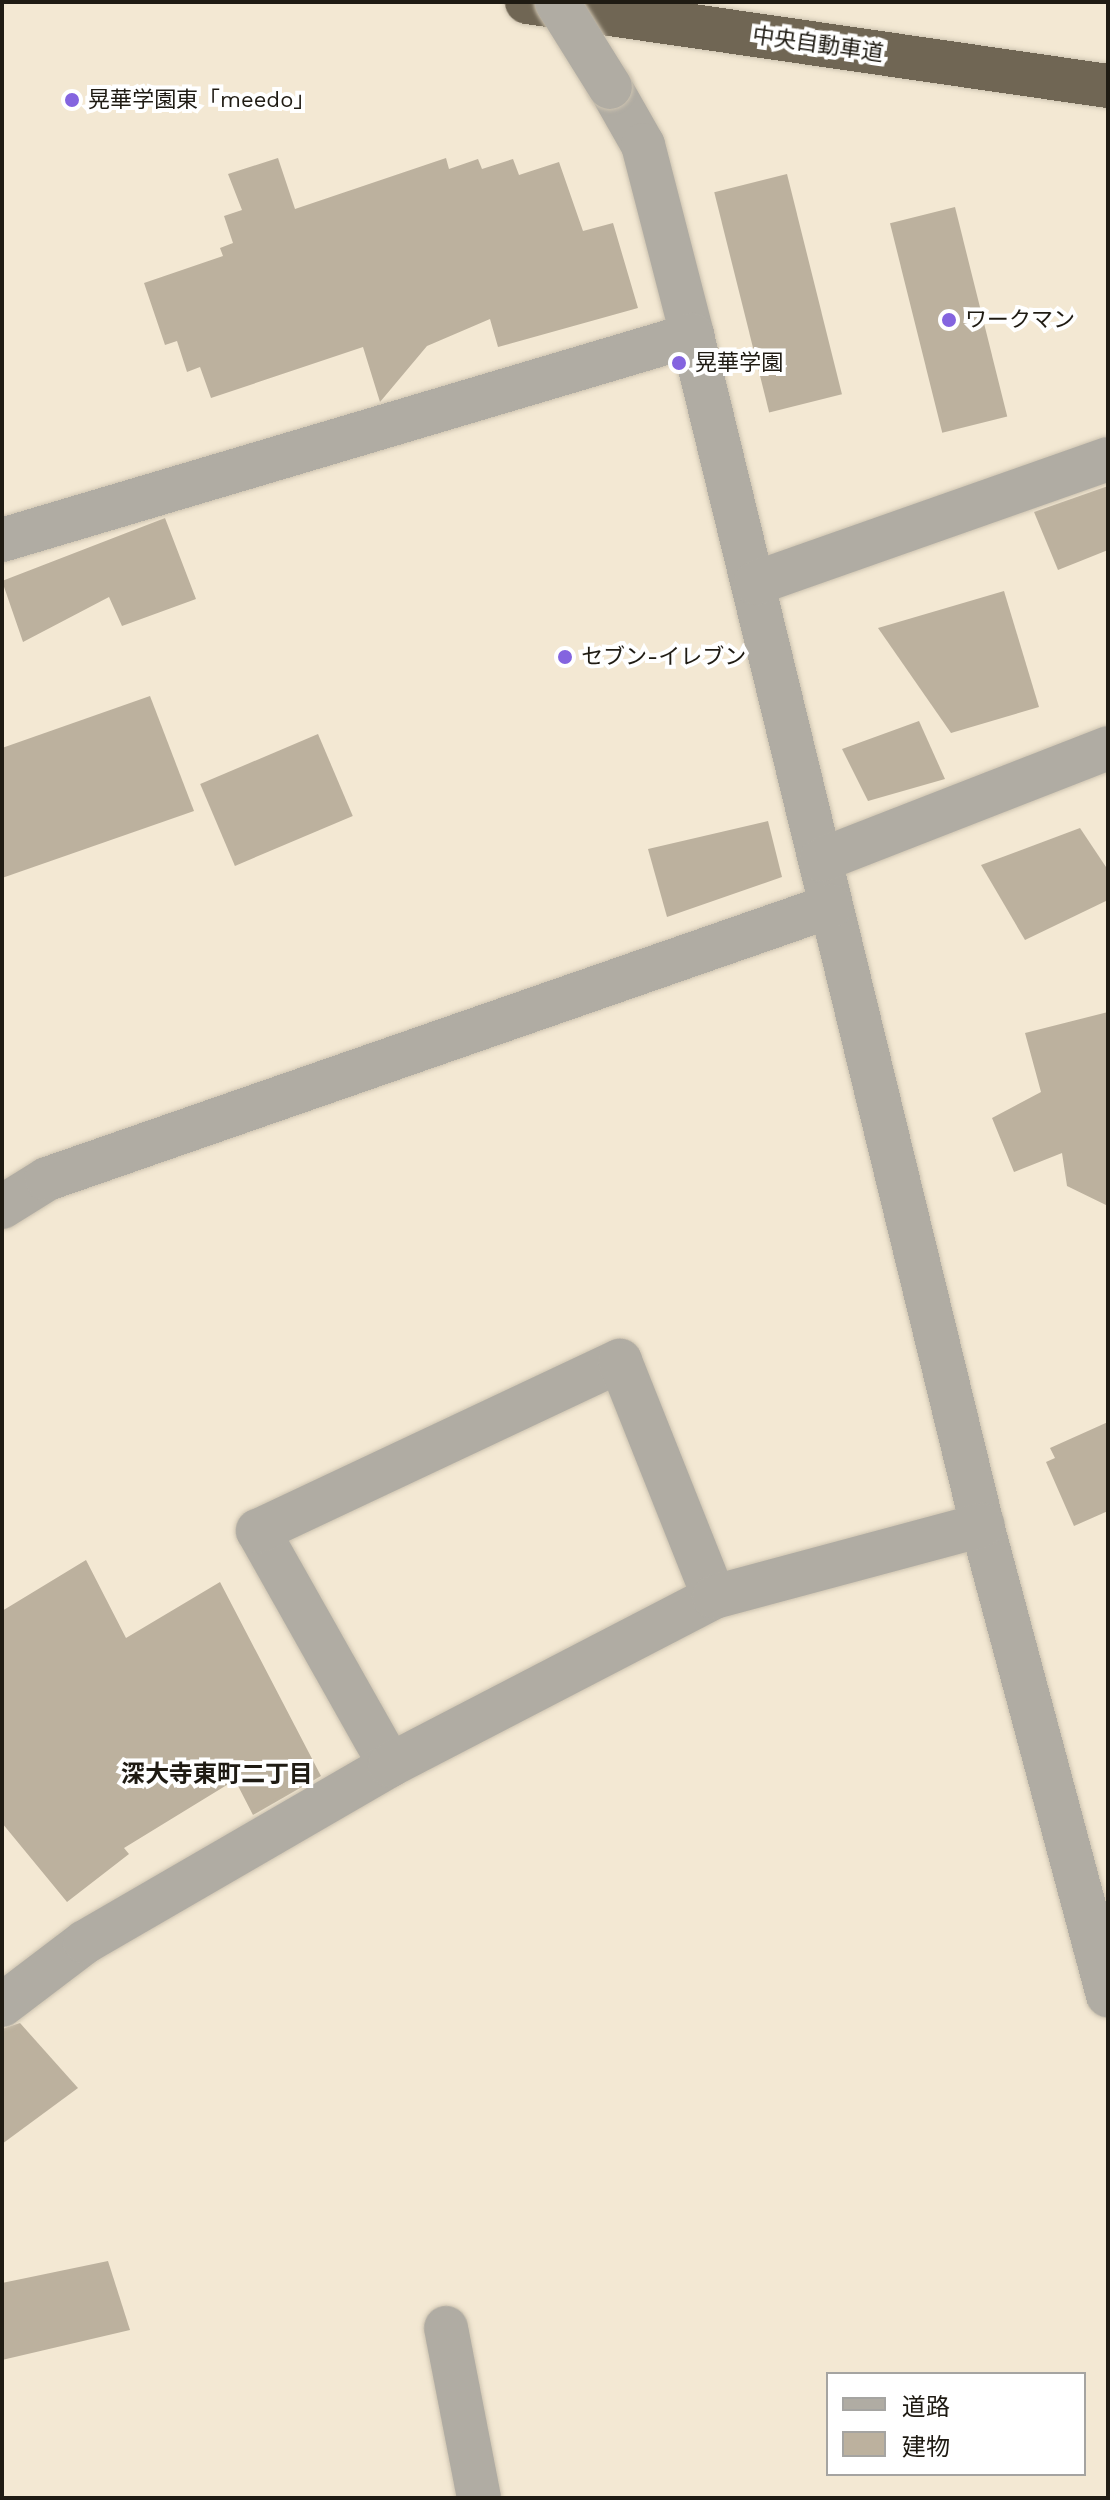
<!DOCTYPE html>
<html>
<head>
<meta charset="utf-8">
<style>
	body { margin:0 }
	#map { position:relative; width:1110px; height:2500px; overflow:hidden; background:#f3e8d3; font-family:"Work Sans","Noto Sans JP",sans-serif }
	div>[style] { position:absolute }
	.building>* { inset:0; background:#bcb19e; transform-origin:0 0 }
	.roads { filter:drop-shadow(0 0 2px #cdc3b0) drop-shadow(0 0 2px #cdc3b0) }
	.minor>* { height:44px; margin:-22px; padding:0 22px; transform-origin:22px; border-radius:22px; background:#b0aca3 }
	.highway>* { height:44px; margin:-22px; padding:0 22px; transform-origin:22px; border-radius:22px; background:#706654 }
	.bridges { filter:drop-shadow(0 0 2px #cdc3b0) drop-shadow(0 0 2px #cdc3b0) }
	.minor-bridge>* { height:44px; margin:-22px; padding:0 22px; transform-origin:22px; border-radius:22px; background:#b0aca3 }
	.dots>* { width:22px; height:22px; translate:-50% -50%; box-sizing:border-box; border:4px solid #fff; border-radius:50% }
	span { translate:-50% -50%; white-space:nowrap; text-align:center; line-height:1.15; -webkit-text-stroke:8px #fff; paint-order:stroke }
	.street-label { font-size:22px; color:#1f1b13 }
	.poi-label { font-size:22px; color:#1f1b13 }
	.left { translate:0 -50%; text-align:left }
	.neighbourhood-label { font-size:24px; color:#1f1b13; font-weight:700 }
	.frame { position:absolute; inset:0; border:4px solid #1f1b13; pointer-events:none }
	.legend { position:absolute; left:826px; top:2372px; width:260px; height:104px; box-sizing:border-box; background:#fff; border:2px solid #a5a4a1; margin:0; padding:10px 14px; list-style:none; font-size:24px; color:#1f1b13 }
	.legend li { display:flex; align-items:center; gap:16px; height:40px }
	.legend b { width:40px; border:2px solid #a5a4a1 }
</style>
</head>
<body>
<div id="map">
	<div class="building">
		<div style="clip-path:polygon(278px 158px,295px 209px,446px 158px,449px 169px,478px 159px,482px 169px,513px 159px,519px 175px,559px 162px,583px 231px,613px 223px,638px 308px,498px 347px,490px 319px,427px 346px,380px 402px,363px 347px,211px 398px,200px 367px,187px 372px,177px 341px,165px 345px,144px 283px,223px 256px,220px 248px,233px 243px,224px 216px,242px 210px,228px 174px)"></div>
		<div style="left:787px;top:174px;width:227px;height:75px;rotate:76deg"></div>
		<div style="left:955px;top:207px;width:216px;height:67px;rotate:76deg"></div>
		<div style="clip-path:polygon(1108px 486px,1108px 550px,1058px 570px,1034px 512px)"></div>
		<div style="clip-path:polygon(165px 518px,196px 599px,122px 626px,109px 597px,23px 642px,2px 581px)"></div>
		<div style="clip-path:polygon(1004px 591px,1039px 707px,951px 733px,878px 628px)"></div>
		<div style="clip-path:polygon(150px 696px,194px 811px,2px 878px,2px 748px)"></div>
		<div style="clip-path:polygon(919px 721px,945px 779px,868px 801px,842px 749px)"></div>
		<div style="left:318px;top:734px;width:89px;height:128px;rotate:67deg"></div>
		<div style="clip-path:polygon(768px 821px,782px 877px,667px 917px,648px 849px)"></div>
		<div style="clip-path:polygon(1080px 828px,1108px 870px,1108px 900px,1025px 940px,981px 865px)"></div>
		<div style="clip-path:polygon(1108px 1012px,1108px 1206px,1067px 1186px,1062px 1153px,1014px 1172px,992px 1118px,1041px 1092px,1025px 1033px)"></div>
		<div style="clip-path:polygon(1108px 1422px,1108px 1511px,1074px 1526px,1046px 1462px,1055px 1458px,1050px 1448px)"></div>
		<div style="clip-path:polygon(86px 1560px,126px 1638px,220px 1582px,321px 1776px,253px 1815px,235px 1780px,124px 1848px,129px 1854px,67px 1902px,2px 1823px,2px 1611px)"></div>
		<div style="clip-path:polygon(20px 2023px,78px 2088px,2px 2144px,2px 2029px)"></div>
		<div style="clip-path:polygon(108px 2261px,130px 2330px,2px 2360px,2px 2283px)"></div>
	</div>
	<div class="roads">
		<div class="minor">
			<div style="left:610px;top:87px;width:67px;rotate:60.4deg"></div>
			<div style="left:643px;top:145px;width:196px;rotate:75.5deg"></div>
			<div style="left:692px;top:335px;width:1225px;rotate:76.3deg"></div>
			<div style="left:982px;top:1525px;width:487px;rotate:75deg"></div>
			<div style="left:2px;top:540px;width:720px;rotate:-16.55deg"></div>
			<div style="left:756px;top:583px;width:373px;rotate:-19.4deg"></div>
			<div style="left:821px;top:860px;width:308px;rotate:-21.3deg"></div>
			<div style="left:2px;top:1207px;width:53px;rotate:-31.9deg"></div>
			<div style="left:47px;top:1179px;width:830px;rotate:-19.2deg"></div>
			<div style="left:390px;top:1765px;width:269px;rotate:-119.4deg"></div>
			<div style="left:258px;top:1531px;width:400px;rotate:-25.2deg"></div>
			<div style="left:620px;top:1361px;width:254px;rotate:68.3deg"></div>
			<div style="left:2px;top:2005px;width:104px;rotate:-37.2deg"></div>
			<div style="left:85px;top:1942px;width:353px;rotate:-30.1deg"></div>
			<div style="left:390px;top:1765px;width:365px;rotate:-27.4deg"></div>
			<div style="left:714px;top:1597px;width:278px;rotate:-15deg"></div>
			<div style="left:446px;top:2328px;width:173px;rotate:79deg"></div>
		</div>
		<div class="highway">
			<div style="left:527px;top:2px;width:587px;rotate:8.23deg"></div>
		</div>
	</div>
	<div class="bridges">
		<div class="minor-bridge">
			<div style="left:557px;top:2px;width:100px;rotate:58.1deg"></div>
		</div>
	</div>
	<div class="dots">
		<div style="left:72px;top:100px;background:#8464df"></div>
		<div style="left:949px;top:320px;background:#8464df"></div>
		<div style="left:679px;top:363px;background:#8464df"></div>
		<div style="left:565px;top:657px;background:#8464df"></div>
	</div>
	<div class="street-label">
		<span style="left:818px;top:44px;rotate:8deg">中央自動車道</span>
	</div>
	<div class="poi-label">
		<span class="left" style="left:88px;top:100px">晃華学園東「meedo」</span>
		<span class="left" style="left:965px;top:320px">ワークマン</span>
		<span class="left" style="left:695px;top:363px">晃華学園</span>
		<span class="left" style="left:581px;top:657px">セブン-イレブン</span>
	</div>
	<div class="neighbourhood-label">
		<span style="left:217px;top:1775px">深大寺東町二丁目</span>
	</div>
	<div class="frame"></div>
	<ul class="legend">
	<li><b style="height:10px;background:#b0aca3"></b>道路</li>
	<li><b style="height:22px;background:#bcb19e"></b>建物</li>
	</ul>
</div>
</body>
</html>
